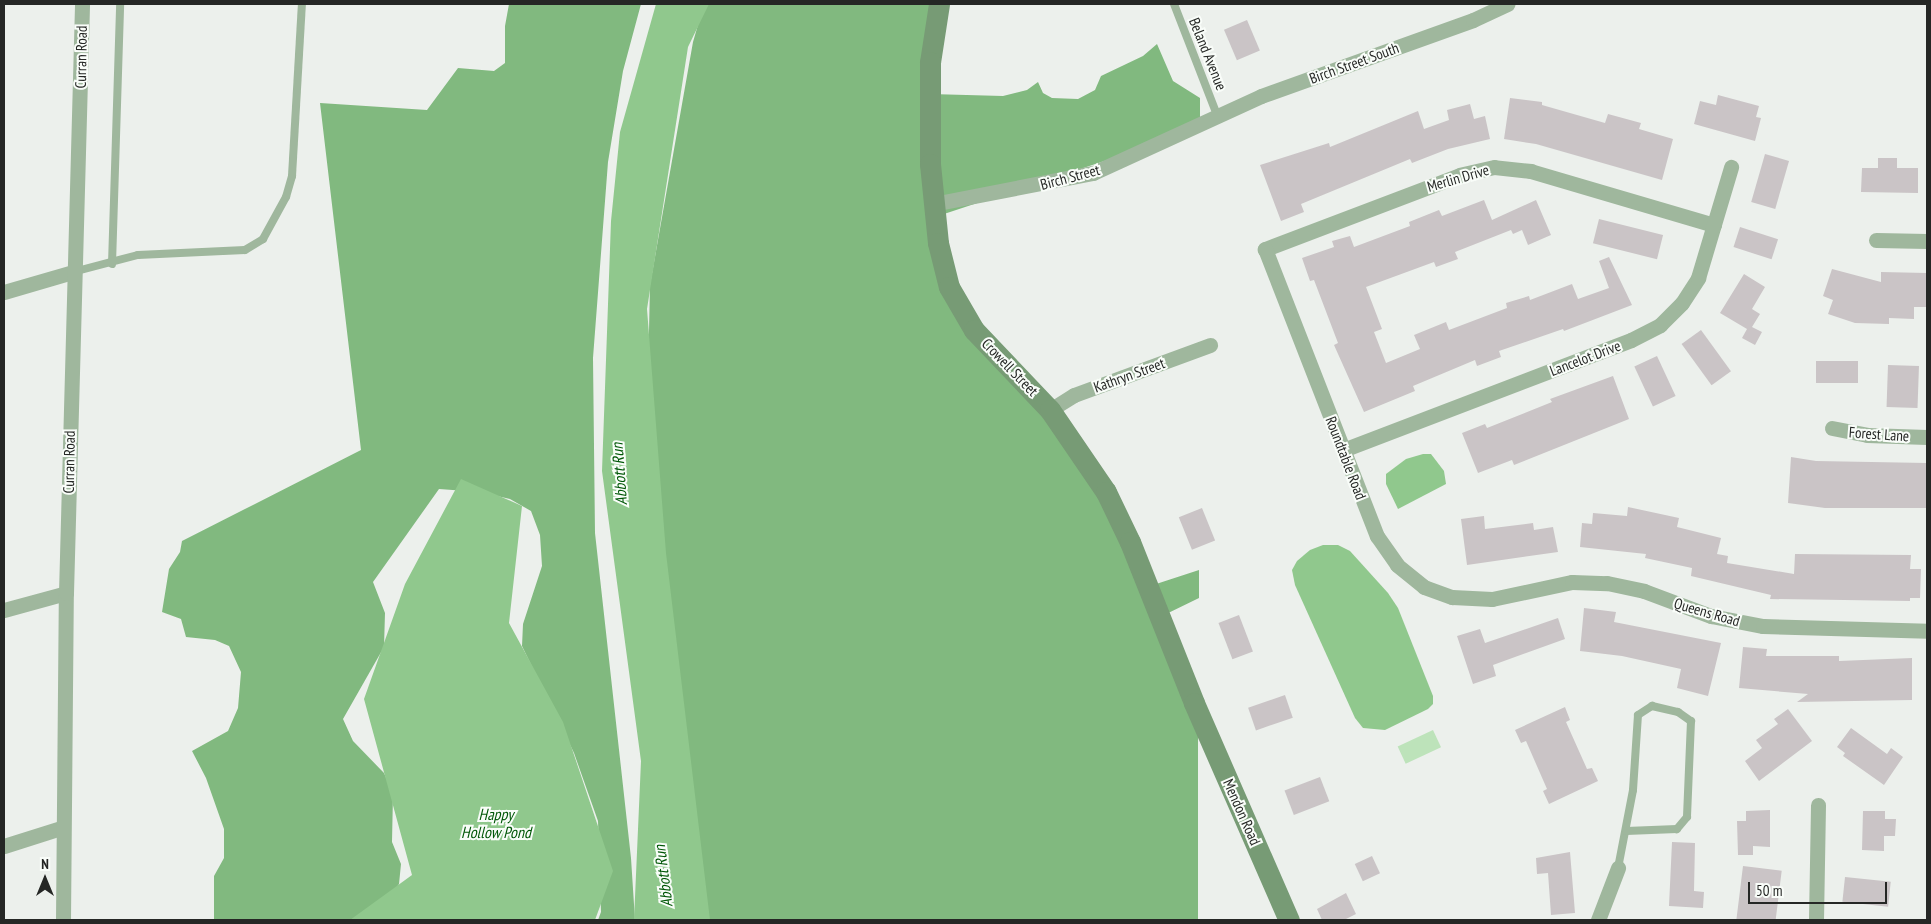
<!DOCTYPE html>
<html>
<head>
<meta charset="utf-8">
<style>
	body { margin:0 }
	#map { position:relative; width:1931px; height:924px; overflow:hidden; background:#ecf0ec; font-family:"PT Sans Narrow",sans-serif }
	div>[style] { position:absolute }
	.green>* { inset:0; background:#bde3ba; transform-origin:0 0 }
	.forest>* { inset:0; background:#81b97f }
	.water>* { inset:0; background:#90c88d }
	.building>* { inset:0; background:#cac4c6; transform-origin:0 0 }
	.lane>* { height:8px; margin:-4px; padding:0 4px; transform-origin:4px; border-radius:4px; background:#9fb79d }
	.street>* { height:15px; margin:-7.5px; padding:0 7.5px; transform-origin:7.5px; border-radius:7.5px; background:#9fb79d }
	.secondary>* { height:21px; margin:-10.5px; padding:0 10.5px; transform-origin:10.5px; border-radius:10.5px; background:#779b75 }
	span { translate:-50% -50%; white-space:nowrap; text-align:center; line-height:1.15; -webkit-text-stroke:4px #f9fdf9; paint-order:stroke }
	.street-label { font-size:15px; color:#252725 }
	.water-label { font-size:16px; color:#005707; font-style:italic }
	.frame { position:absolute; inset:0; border:5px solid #252725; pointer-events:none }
	.north { position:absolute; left:20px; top:854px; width:50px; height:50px; -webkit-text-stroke:4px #f9fdf9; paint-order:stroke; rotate:0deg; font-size:14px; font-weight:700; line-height:20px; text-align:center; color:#252725 }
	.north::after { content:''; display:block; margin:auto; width:18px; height:22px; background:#252725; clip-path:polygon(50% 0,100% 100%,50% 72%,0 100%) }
	.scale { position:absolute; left:1748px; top:882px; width:139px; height:22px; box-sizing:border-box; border:2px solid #252725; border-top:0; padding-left:6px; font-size:15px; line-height:18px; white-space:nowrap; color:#252725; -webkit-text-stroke:4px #f9fdf9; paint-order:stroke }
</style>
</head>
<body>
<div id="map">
	<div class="green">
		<div style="left:1433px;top:730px;width:19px;height:39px;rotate:65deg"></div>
	</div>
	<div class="forest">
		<div style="clip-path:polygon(509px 4px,641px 4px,623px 71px,608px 162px,593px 358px,595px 533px,631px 858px,635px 920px,598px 920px,601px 912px,598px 821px,574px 753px,522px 646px,523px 624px,542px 566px,540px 535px,531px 511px,510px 499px,480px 492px,439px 489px,373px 582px,385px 613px,384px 647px,343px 719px,353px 741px,384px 773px,393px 794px,392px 842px,401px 864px,399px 884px,384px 906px,359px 920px,214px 920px,214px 876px,224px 858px,224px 829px,206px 778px,192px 751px,228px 731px,238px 708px,241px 672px,229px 646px,215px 640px,186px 637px,181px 619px,162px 612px,169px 569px,180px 552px,182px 541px,361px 450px,320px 103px,427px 110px,458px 68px,494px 71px,505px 63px,505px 26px)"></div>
		<div style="clip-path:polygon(704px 4px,939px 4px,930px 94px,1003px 96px,1027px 90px,1038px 82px,1043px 93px,1052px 98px,1078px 99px,1095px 90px,1101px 76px,1143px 56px,1157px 44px,1173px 81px,1200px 98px,1200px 125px,1183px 135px,941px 215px,946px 284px,1047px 410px,1150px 586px,1199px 570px,1199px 598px,1160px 617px,1198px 714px,1198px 920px,695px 920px,647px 423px,650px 285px,693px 42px)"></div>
	</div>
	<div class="water">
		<div style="clip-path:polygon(656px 4px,709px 4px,688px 47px,647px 309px,666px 553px,710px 920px,634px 920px,641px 761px,602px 471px,611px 221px,620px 132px)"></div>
		<div style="clip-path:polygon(1423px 454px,1431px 454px,1444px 471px,1446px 484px,1398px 509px,1386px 484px,1386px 474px,1406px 459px)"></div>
		<div style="clip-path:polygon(461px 479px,522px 506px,509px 623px,563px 722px,613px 871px,595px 920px,350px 920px,412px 875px,364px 699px,405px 584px)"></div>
		<div style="clip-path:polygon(1323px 545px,1338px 545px,1350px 551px,1388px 593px,1398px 608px,1433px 696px,1433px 704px,1428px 709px,1385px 730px,1363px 728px,1355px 718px,1295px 585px,1292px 570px,1297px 561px,1310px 550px)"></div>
	</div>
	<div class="building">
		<div style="left:1247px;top:20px;width:33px;height:25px;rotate:67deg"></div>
		<div style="clip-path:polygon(1718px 95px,1759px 106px,1756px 117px,1761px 118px,1755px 141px,1694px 124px,1700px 101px,1716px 105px)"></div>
		<div style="clip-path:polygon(1510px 98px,1542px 102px,1542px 105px,1605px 123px,1608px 114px,1641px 123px,1639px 129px,1673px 139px,1662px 180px,1536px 144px,1504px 139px)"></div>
		<div style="clip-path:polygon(1470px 104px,1474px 119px,1485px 116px,1490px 139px,1448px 149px,1412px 163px,1410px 159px,1301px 204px,1304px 212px,1281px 221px,1260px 165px,1329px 143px,1330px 147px,1418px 111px,1424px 129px,1449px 120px,1447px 110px)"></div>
		<div style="left:1765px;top:154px;width:25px;height:50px;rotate:16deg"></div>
		<div style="clip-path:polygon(1878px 158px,1897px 158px,1897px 168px,1918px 168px,1918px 193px,1861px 192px,1862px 168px,1878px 168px)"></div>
		<div style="clip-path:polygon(1484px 200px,1492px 220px,1536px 200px,1551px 235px,1528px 245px,1522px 230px,1513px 234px,1511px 230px,1455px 252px,1458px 259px,1436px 267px,1434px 262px,1366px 287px,1382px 329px,1374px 332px,1386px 363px,1420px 349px,1414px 335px,1446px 322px,1449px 330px,1507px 308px,1506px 303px,1529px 296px,1530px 300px,1572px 284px,1578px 299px,1609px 288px,1599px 261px,1609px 257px,1632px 305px,1564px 331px,1563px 329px,1499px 351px,1501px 357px,1477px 366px,1475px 360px,1413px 386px,1415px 391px,1364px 412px,1334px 345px,1338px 343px,1314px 280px,1310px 281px,1302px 258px,1334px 247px,1332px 241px,1350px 236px,1354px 247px,1410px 226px,1409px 222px,1439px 210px,1442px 216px)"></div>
		<div style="left:1599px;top:219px;width:66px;height:25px;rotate:14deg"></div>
		<div style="left:1740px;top:227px;width:40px;height:21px;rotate:18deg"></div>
		<div style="clip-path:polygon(1832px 269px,1881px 282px,1881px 272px,1927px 273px,1927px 307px,1914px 307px,1914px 319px,1889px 318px,1889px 324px,1855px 323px,1828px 314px,1833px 300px,1823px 296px)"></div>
		<div style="clip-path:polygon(1744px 274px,1765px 287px,1752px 309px,1760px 314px,1752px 327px,1762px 332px,1755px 345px,1742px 338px,1747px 329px,1720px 313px)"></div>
		<div style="left:1701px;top:330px;width:51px;height:24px;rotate:54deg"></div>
		<div style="left:1657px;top:356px;width:44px;height:25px;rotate:65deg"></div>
		<div style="left:1858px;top:361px;width:22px;height:42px;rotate:90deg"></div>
		<div style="left:1888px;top:365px;width:31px;height:42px;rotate:2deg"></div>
		<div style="clip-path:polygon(1613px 376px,1629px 419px,1514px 465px,1512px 460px,1478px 473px,1462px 433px,1485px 424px,1487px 428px,1552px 402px,1550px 399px)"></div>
		<div style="clip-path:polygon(1791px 457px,1816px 461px,1927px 463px,1927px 508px,1825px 508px,1788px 503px)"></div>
		<div style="clip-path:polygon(1628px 507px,1679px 518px,1677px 527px,1721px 538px,1717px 554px,1728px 556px,1727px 563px,1794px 574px,1795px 554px,1911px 555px,1910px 569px,1921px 569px,1920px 598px,1910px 598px,1910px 601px,1770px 599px,1771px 595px,1691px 576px,1692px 568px,1645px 558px,1646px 554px,1580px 547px,1582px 523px,1592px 524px,1593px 513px,1627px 516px)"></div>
		<div style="left:1202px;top:508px;width:35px;height:25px;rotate:68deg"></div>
		<div style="clip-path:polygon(1484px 516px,1485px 529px,1533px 523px,1534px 530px,1553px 527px,1558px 552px,1467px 565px,1461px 519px)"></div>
		<div style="clip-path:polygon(1584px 608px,1616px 612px,1614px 622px,1721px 643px,1708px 696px,1677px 688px,1681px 669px,1622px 656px,1580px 651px)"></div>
		<div style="left:1239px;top:615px;width:39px;height:22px;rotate:69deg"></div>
		<div style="clip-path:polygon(1558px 618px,1565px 639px,1493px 665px,1496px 676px,1473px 684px,1457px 636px,1480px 629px,1485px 643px)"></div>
		<div style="clip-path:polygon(1743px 647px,1767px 649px,1766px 656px,1839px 656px,1839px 661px,1912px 658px,1912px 700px,1797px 702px,1808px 694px,1739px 688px)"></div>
		<div style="left:1285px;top:695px;width:24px;height:39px;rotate:71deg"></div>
		<div style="clip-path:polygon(1565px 707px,1570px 720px,1566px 722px,1587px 769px,1592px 768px,1598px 781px,1549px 804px,1543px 791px,1547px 789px,1526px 741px,1521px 743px,1515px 730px)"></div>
		<div style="clip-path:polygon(1788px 709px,1812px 741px,1759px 781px,1745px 761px,1762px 748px,1756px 740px,1778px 724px,1774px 719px)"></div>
		<div style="clip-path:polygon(1851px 728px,1887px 754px,1891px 748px,1903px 757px,1884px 785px,1843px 756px,1845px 753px,1837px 747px)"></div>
		<div style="left:1320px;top:777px;width:26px;height:38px;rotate:69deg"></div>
		<div style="clip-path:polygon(1770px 810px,1770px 847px,1753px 846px,1753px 855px,1738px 855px,1737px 821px,1746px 821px,1746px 811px)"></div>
		<div style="clip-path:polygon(1863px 811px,1885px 811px,1885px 819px,1896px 819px,1895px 836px,1884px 836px,1884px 851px,1862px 850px)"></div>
		<div style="clip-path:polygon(1672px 842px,1695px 843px,1694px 891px,1704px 892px,1703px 908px,1669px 906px)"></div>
		<div style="clip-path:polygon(1570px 852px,1575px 913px,1551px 915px,1548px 873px,1537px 874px,1536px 858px)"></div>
		<div style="left:1372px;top:856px;width:19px;height:19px;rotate:65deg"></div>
		<div style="left:1743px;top:866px;width:39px;height:54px;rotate:7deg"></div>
		<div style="left:1845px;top:877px;width:46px;height:25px;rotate:6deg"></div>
		<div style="clip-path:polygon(1346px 893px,1356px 914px,1344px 920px,1322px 920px,1317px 909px)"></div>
	</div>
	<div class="lane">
		<div style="left:1174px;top:4px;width:119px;rotate:68.8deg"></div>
		<div style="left:112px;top:264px;width:260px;rotate:-88.2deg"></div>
		<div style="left:73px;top:272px;width:67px;rotate:-14.7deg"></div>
		<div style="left:138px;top:255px;width:107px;rotate:-2.7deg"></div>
		<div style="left:245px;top:250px;width:21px;rotate:-31deg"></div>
		<div style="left:263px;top:239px;width:48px;rotate:-61.3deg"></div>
		<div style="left:286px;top:197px;width:22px;rotate:-74deg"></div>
		<div style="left:292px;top:176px;width:172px;rotate:-86.7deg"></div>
		<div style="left:1618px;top:868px;width:79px;rotate:-79.1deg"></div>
		<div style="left:1633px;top:790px;width:75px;rotate:-86.2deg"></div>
		<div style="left:1638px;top:715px;width:17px;rotate:-33deg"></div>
		<div style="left:1652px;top:706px;width:27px;rotate:13deg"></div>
		<div style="left:1678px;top:712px;width:16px;rotate:35deg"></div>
		<div style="left:1691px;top:721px;width:96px;rotate:92.4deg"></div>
		<div style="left:1687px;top:817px;width:16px;rotate:130deg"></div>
		<div style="left:1677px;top:829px;width:51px;rotate:177.8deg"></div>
	</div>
	<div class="street">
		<div style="left:933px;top:204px;width:163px;rotate:-11deg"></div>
		<div style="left:1093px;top:173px;width:185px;rotate:-24.6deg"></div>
		<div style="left:1261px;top:96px;width:225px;rotate:-19.7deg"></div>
		<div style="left:1473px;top:20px;width:38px;rotate:-25deg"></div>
		<div style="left:1714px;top:225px;width:191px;rotate:-163.6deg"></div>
		<div style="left:1531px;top:171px;width:37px;rotate:-174deg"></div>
		<div style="left:1494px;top:167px;width:35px;rotate:167deg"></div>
		<div style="left:1460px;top:175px;width:209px;rotate:159.2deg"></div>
		<div style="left:1265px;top:249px;width:308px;rotate:68.7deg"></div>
		<div style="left:1377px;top:536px;width:35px;rotate:55deg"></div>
		<div style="left:1397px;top:565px;width:35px;rotate:39deg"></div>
		<div style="left:1424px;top:587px;width:30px;rotate:20deg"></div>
		<div style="left:1452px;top:597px;width:40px;rotate:2.9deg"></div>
		<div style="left:1492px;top:599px;width:82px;rotate:-12deg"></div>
		<div style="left:1572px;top:582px;width:35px;rotate:2deg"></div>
		<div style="left:1607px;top:583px;width:38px;rotate:12deg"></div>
		<div style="left:1644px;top:591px;width:72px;rotate:20.5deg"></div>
		<div style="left:1711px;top:616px;width:53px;rotate:10.9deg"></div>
		<div style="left:1763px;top:626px;width:164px;rotate:1.7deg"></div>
		<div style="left:1876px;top:240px;width:51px;rotate:1.1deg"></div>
		<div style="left:4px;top:292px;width:72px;rotate:-16.2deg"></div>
		<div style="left:1050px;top:410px;width:28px;rotate:-32deg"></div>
		<div style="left:1074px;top:395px;width:145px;rotate:-20.2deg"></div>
		<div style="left:1832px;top:428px;width:36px;rotate:11deg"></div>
		<div style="left:1867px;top:435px;width:60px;rotate:1.9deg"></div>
		<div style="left:1343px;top:450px;width:308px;rotate:-20.9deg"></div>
		<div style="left:1631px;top:340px;width:33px;rotate:-27deg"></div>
		<div style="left:1660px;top:325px;width:31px;rotate:-45deg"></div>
		<div style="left:1682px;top:303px;width:30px;rotate:-57deg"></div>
		<div style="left:1698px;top:278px;width:116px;rotate:-73.4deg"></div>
		<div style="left:4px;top:610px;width:64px;rotate:-15.3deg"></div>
		<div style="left:4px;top:846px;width:60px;rotate:-17.5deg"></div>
		<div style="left:63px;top:920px;width:327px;rotate:-89.5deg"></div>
		<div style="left:66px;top:593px;width:589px;rotate:-88.44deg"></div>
		<div style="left:1598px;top:920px;width:56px;rotate:-69deg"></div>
		<div style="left:1816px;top:920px;width:115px;rotate:-89deg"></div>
	</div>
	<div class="secondary">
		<div style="left:939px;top:4px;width:59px;rotate:98.8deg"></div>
		<div style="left:930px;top:62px;width:102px;rotate:90deg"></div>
		<div style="left:930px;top:164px;width:79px;rotate:84.2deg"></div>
		<div style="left:938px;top:243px;width:45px;rotate:76deg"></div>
		<div style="left:949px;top:287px;width:50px;rotate:59.8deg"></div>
		<div style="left:974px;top:330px;width:110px;rotate:46.5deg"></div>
		<div style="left:1050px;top:410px;width:99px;rotate:55.7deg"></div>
		<div style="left:1106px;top:492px;width:55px;rotate:64.4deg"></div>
		<div style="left:1130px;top:542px;width:173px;rotate:68.3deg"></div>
		<div style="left:1194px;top:703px;width:237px;rotate:66.4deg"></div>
	</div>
	<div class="street-label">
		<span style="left:1208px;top:54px;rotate:68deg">Beland Avenue</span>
		<span style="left:81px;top:57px;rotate:-89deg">Curran Road</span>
		<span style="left:1354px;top:63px;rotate:-20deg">Birch Street South</span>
		<span style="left:1070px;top:177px;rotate:-15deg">Birch Street</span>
		<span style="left:1458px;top:178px;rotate:-16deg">Merlin Drive</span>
		<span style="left:1585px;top:358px;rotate:-21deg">Lancelot Drive</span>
		<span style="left:1010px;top:367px;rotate:46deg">Crowell Street</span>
		<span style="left:1129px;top:375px;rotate:-20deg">Kathryn Street</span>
		<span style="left:1879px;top:434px;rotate:4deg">Forest Lane</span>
		<span style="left:1346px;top:458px;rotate:69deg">Roundtable Road</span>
		<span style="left:69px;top:462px;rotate:-89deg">Curran Road</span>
		<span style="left:1707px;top:612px;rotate:16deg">Queens Road</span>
		<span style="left:1242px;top:812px;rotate:66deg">Mendon Road</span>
	</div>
	<div class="water-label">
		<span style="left:619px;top:474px;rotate:-94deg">Abbott Run</span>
		<span style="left:496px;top:823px">Happy<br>Hollow Pond</span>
		<span style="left:663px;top:876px;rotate:-97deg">Abbott Run</span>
	</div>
	<div class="frame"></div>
	<div class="north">N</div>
	<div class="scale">50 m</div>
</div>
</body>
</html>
